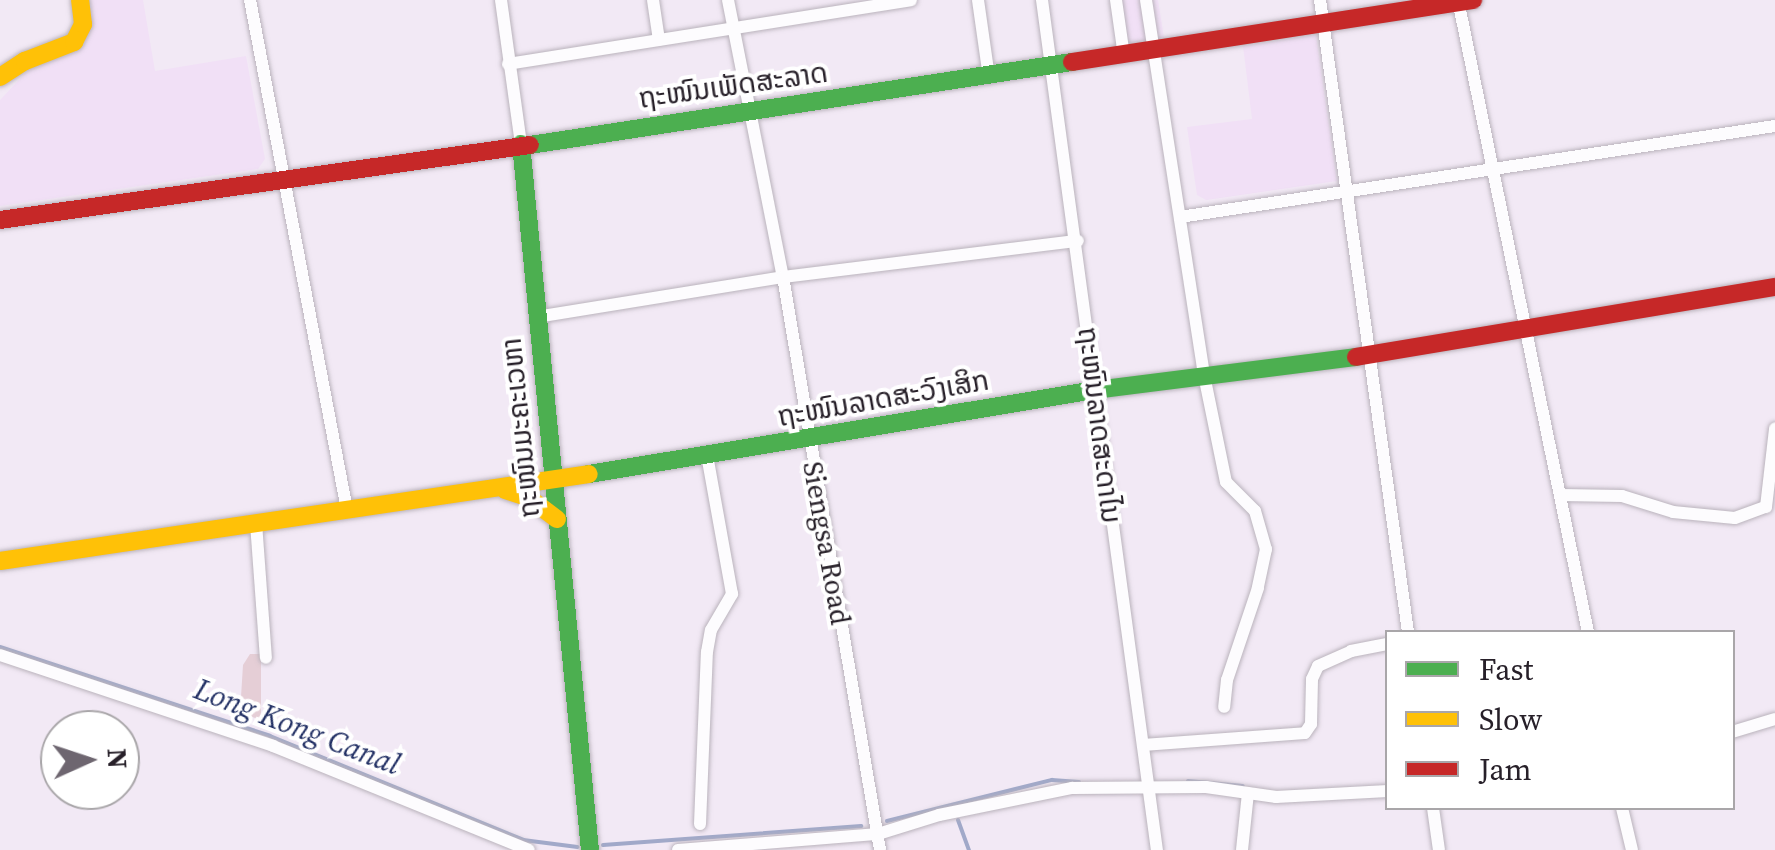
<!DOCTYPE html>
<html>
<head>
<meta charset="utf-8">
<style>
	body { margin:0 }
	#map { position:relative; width:1775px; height:850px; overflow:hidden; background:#f2e9f5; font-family:"Source Serif 4","Noto Sans Lao",serif }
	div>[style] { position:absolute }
	.built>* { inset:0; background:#f1e0f6 }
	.green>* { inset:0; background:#e5ced6 }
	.stream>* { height:4px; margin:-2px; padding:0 2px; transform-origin:2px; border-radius:2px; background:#a1a9c9 }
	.roads { filter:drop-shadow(0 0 2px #bab3bc) drop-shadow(0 0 2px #bab3bc) }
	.street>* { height:12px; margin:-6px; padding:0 6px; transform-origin:6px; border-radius:6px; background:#fdfcfe }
	.fast>* { height:18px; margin:-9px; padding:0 9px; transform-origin:9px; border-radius:9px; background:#4caf50 }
	.slow>* { height:18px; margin:-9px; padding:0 9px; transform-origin:9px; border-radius:9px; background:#ffc107 }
	.jam>* { height:18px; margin:-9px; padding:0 9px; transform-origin:9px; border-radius:9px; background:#c62828 }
	span { translate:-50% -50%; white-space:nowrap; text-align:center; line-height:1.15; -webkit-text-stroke:8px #fff; paint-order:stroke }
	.street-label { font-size:28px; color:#272029 }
	.water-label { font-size:30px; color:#233165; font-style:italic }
	.legend { position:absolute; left:1385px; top:630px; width:350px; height:180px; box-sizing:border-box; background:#fff; border:2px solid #a9a6a9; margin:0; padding:12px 18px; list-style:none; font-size:30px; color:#272029 }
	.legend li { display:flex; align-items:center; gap:20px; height:50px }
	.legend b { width:50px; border:2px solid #a9a6a9 }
	.north { position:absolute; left:40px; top:710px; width:100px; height:100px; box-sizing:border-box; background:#fff; border:2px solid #a9a6a9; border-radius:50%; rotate:87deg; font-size:28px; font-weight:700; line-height:40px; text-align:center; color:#272029 }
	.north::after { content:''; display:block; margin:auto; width:35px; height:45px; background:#6e6670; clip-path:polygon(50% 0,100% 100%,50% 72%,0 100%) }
</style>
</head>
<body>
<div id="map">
	<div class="built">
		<div style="clip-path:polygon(88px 0,143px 0,155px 71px,246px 56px,265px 159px,258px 169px,0 206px,0 100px,31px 67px,68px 55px)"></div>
		<div style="clip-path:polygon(1114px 0,1158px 0,1164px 38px,1121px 44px)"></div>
		<div style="clip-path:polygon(1316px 35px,1337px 181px,1206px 200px,1197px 195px,1187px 127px,1252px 119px,1243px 46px)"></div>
	</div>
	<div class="green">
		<div style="clip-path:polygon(250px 654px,261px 654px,261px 720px,240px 713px,243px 665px)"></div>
	</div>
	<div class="stream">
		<div style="left:0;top:647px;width:284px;rotate:18.2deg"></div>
		<div style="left:270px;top:736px;width:274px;rotate:22.3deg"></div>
		<div style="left:523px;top:840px;width:55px;rotate:7.3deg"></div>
		<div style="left:1188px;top:781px;width:55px;rotate:5.2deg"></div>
		<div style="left:958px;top:820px;width:32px;rotate:70deg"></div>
		<div style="left:887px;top:821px;width:170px;rotate:-14deg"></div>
		<div style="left:1052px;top:780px;width:27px;rotate:4deg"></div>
		<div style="left:603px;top:845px;width:259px;rotate:-4.2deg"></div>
	</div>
	<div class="roads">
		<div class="street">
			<div style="left:250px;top:0;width:519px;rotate:79.23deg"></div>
			<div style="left:501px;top:0;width:145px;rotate:82.1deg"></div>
			<div style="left:653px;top:0;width:40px;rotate:81.5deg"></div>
			<div style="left:728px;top:0;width:282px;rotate:78.8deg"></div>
			<div style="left:783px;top:277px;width:581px;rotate:80.39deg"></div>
			<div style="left:978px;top:0;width:78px;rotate:81.9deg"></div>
			<div style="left:1042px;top:0;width:858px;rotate:82.3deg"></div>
			<div style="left:1116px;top:0;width:57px;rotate:81.9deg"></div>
			<div style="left:1146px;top:0;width:379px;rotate:81.2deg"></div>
			<div style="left:1204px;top:375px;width:109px;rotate:78.4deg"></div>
			<div style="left:1226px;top:482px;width:41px;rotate:45deg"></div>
			<div style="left:1255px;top:511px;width:40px;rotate:74deg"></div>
			<div style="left:1266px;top:549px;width:40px;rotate:102deg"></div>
			<div style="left:1258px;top:588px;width:97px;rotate:108.6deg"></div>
			<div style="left:1227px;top:680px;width:27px;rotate:96deg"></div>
			<div style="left:1320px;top:0;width:638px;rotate:82.07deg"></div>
			<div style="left:1458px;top:0;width:645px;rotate:78.38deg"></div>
			<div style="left:508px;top:64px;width:408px;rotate:-9deg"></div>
			<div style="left:1180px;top:217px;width:602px;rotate:-8.7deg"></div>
			<div style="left:536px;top:317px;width:250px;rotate:-9.2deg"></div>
			<div style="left:783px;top:277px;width:297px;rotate:-7deg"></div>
			<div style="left:1561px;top:495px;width:61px;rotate:0.9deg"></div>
			<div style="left:1622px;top:496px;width:53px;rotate:17.4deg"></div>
			<div style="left:1673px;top:512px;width:62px;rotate:5.5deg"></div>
			<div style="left:1735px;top:518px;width:33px;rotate:-20deg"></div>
			<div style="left:1766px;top:507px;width:79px;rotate:-83.4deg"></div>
			<div style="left:256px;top:523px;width:135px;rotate:85.8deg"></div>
			<div style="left:0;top:655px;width:288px;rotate:18.4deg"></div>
			<div style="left:273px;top:746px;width:276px;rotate:22.1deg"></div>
			<div style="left:1732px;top:732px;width:45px;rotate:-16.8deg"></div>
			<div style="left:1143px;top:745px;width:162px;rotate:-4.2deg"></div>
			<div style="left:1305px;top:733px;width:11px;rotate:-56deg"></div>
			<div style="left:1311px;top:724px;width:45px;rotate:-88.7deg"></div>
			<div style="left:1312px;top:679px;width:14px;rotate:-65deg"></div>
			<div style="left:1318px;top:666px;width:36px;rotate:-24deg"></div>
			<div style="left:1351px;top:651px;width:38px;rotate:-11deg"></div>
			<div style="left:1433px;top:808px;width:42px;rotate:81.9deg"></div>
			<div style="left:1622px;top:808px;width:43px;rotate:76.6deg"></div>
			<div style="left:700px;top:824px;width:172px;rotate:-87.7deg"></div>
			<div style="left:707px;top:652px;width:22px;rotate:-80deg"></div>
			<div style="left:711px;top:630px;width:42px;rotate:-59.7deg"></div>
			<div style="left:732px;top:594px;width:141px;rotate:-100.2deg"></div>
			<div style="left:678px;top:850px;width:201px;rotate:-4.6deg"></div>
			<div style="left:878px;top:834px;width:64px;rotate:-17.3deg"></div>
			<div style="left:939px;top:815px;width:136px;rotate:-11.5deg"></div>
			<div style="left:1072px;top:788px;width:134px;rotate:-0.4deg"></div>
			<div style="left:1206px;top:787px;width:71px;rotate:8.1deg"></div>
			<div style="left:1276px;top:797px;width:112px;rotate:-3.1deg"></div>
			<div style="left:1242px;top:850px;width:57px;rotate:-84deg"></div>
		</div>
		<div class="fast">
			<div style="left:521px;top:144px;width:709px;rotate:84.42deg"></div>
			<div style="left:530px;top:145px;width:548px;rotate:-8.71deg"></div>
			<div style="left:589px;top:474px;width:513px;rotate:-9.43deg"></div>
			<div style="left:1095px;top:390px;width:263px;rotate:-7.2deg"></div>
		</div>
		<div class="slow">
			<div style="left:0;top:77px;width:30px;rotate:-33deg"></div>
			<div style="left:25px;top:61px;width:53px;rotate:-21.2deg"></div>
			<div style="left:74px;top:42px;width:20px;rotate:-63deg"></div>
			<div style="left:83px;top:24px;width:24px;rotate:-97deg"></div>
			<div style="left:505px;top:490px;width:25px;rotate:18deg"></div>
			<div style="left:529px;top:498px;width:35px;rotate:37deg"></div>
			<div style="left:0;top:561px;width:595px;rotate:-8.4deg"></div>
		</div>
		<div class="jam">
			<div style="left:1072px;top:62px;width:406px;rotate:-8.8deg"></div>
			<div style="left:0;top:220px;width:535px;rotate:-8.05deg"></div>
			<div style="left:1356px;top:357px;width:425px;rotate:-9.5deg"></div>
		</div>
	</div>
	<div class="street-label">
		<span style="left:733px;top:85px;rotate:-8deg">ຖະໜົນເພັດສະລາດ</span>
		<span style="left:883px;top:398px;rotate:-10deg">ຖະໜົນລາດສະວົງເສິກ</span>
		<span style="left:1100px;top:425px;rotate:83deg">ຖະໜົນລາດສະດາໄນ</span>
		<span style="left:520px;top:428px;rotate:-96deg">ຖະໜົນມະຄະເວຫາ</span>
		<span style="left:827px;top:543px;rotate:80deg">Siengsa Road</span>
	</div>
	<div class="water-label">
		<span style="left:297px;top:727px;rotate:21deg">Long Kong Canal</span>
	</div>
	<ul class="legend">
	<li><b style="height:12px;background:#4caf50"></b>Fast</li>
	<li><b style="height:12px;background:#ffc107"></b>Slow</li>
	<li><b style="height:12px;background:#c62828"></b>Jam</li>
	</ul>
	<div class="north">N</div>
</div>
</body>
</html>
